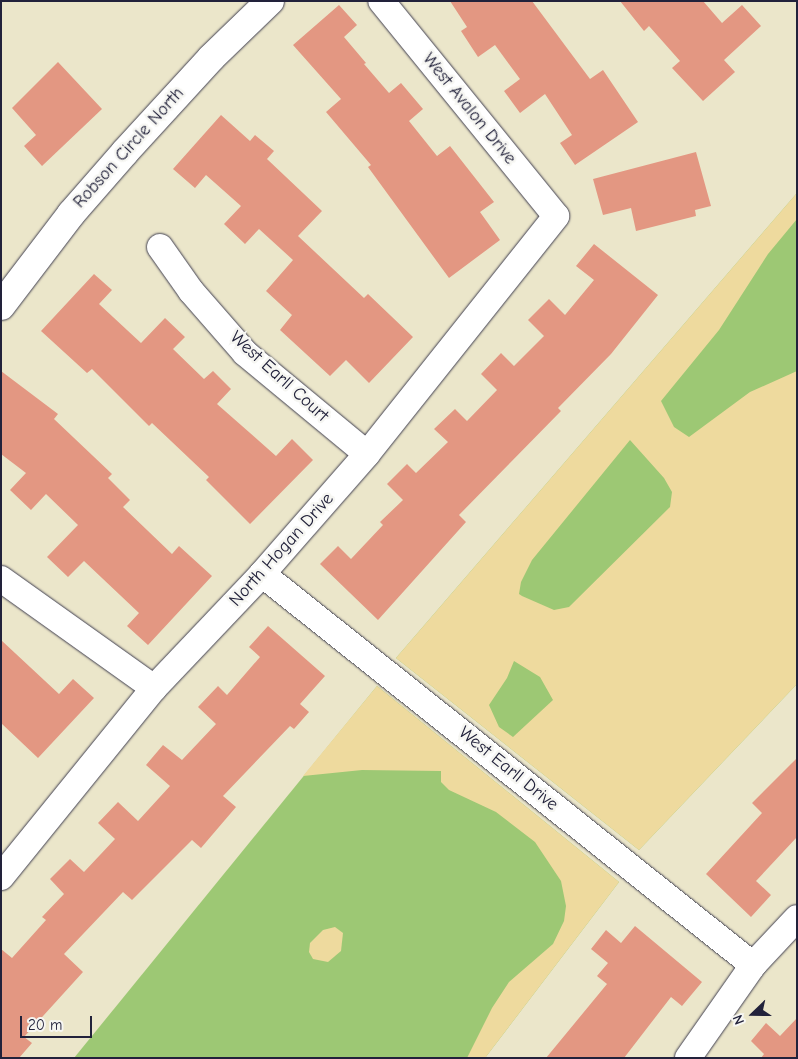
<!DOCTYPE html>
<html>
<head>
<meta charset="utf-8">
<style>
	body { margin:0 }
	#map { position:relative; width:798px; height:1059px; overflow:hidden; background:#ebe6ca; font-family:"Comic Neue",sans-serif }
	div>[style] { position:absolute }
	.green>* { inset:0; background:#9dc874 }
	.sand>* { inset:0; background:#eeda9e }
	.building>* { inset:0; background:#e39782 }
	.roads { filter:drop-shadow(0 0 1px #403f50) drop-shadow(0 0 1px #403f50) }
	.minor>* { height:26px; margin:-13px; padding:0 13px; transform-origin:13px; border-radius:13px; background:#fff }
	.tertiary>* { height:28px; margin:-14px; padding:0 14px; transform-origin:14px; border-radius:14px; background:#fff }
	span { translate:-50% -50%; white-space:nowrap; text-align:center; line-height:1.15; -webkit-text-stroke:5px #f6f6f2; paint-order:stroke }
	.street-label { font-size:18px; color:#22223b }
	.frame { position:absolute; inset:0; border:2px solid #22223b; pointer-events:none }
	.north { position:absolute; left:728px; top:989px; width:50px; height:50px; -webkit-text-stroke:4px #f6f6f2; paint-order:stroke; rotate:248deg; font-size:14px; font-weight:700; line-height:20px; text-align:center; color:#22223b }
	.north::after { content:''; display:block; margin:auto; width:18px; height:22px; background:#22223b; clip-path:polygon(50% 0,100% 100%,50% 72%,0 100%) }
	.scale { position:absolute; left:20px; top:1016px; width:72px; height:22px; box-sizing:border-box; border:2px solid #22223b; border-top:0; padding-left:6px; font-size:15px; line-height:18px; white-space:nowrap; color:#22223b; -webkit-text-stroke:4px #f6f6f2; paint-order:stroke }
</style>
</head>
<body>
<div id="map">
	<div class="green">
		<div style="clip-path:polygon(797px 193px,797px 684px,639px 850px,396px 658px)"></div>
		<div style="clip-path:polygon(377px 686px,619px 882px,485px 1058px,74px 1058px)"></div>
	</div>
	<div class="sand">
		<div style="clip-path:polygon(evenodd,797px 193px,797px 219px,768px 254px,719px 330px,661px 401px,674px 427px,689px 437px,750px 392px,797px 371px,797px 684px,639px 850px,396px 658px,797px 193px,630px 440px,664px 478px,672px 492px,670px 507px,569px 607px,554px 610px,522px 596px,519px 594px,521px 582px,532px 560px,630px 440px,797px 193px,514px 661px,540px 677px,553px 700px,513px 737px,499px 727px,489px 705px,507px 678px,514px 661px)"></div>
		<div style="clip-path:polygon(377px 686px,619px 882px,485px 1058px,467px 1058px,492px 1008px,509px 982px,553px 944px,564px 921px,566px 906px,561px 881px,535px 842px,496px 812px,449px 790px,441px 782px,441px 771px,362px 770px,303px 776px)"></div>
		<div style="clip-path:polygon(335px 927px,343px 933px,341px 951px,328px 962px,313px 959px,309px 952px,310px 943px,323px 930px)"></div>
	</div>
	<div class="building">
		<div style="clip-path:polygon(450px 1px,532px 1px,590px 79px,603px 70px,638px 122px,575px 165px,560px 143px,572px 135px,545px 94px,520px 113px,504px 91px,520px 79px,495px 45px,478px 57px,461px 31px,467px 27px)"></div>
		<div style="clip-path:polygon(620px 1px,703px 1px,722px 23px,742px 5px,761px 26px,724px 60px,735px 72px,703px 101px,672px 68px,680px 61px,649px 26px,644px 31px)"></div>
		<div style="clip-path:polygon(339px 5px,357px 25px,344px 37px,366px 63px,364px 64px,389px 93px,401px 83px,423px 109px,409px 121px,437px 156px,450px 146px,494px 202px,480px 212px,500px 240px,449px 278px,368px 167px,371px 165px,326px 112px,341px 99px,293px 45px)"></div>
		<div style="clip-path:polygon(58px 62px,102px 109px,42px 166px,24px 146px,36px 135px,12px 108px)"></div>
		<div style="clip-path:polygon(221px 115px,250px 141px,255px 135px,274px 151px,267px 159px,322px 211px,298px 236px,364px 298px,368px 294px,413px 337px,369px 383px,346px 360px,330px 376px,280px 330px,292px 315px,266px 291px,293px 260px,259px 229px,245px 244px,224px 224px,241px 206px,206px 175px,195px 188px,173px 169px)"></div>
		<div style="clip-path:polygon(696px 152px,711px 206px,695px 210px,696px 216px,636px 231px,631px 208px,603px 215px,593px 179px)"></div>
		<div style="clip-path:polygon(594px 244px,658px 295px,611px 354px,558px 408px,561px 411px,459px 515px,466px 522px,378px 620px,320px 564px,338px 546px,351px 559px,383px 525px,380px 522px,403px 500px,387px 484px,407px 464px,416px 473px,448px 442px,434px 429px,455px 409px,467px 421px,497px 390px,481px 374px,501px 353px,514px 366px,544px 336px,528px 320px,549px 299px,565px 315px,594px 280px,576px 266px)"></div>
		<div style="clip-path:polygon(94px 274px,112px 290px,99px 304px,141px 343px,165px 318px,185px 337px,173px 349px,204px 379px,213px 371px,231px 389px,217px 404px,276px 456px,292px 439px,313px 460px,250px 524px,206px 480px,209px 477px,152px 423px,149px 426px,92px 369px,87px 373px,41px 331px)"></div>
		<div style="clip-path:polygon(1px 371px,58px 414px,54px 419px,112px 474px,108px 478px,130px 500px,123px 507px,172px 554px,179px 546px,212px 576px,148px 645px,127px 626px,139px 613px,84px 561px,68px 577px,47px 557px,78px 525px,46px 494px,31px 510px,10px 490px,26px 473px,1px 454px)"></div>
		<div style="clip-path:polygon(268px 626px,325px 676px,300px 704px,309px 712px,294px 729px,290px 726px,223px 796px,236px 807px,201px 848px,192px 840px,132px 900px,123px 892px,64px 954px,83px 972px,24px 1037px,32px 1043px,19px 1058px,1px 1058px,1px 949px,12px 958px,46px 920px,42px 917px,64px 894px,50px 879px,70px 859px,84px 872px,115px 839px,98px 823px,118px 802px,138px 821px,170px 786px,146px 765px,163px 745px,182px 760px,216px 724px,198px 707px,218px 686px,227px 695px,260px 657px,249px 647px)"></div>
		<div style="clip-path:polygon(1px 640px,59px 694px,73px 679px,94px 698px,38px 758px,1px 723px)"></div>
		<div style="clip-path:polygon(797px 758px,797px 837px,756px 881px,771px 895px,751px 917px,706px 874px,762px 813px,752px 803px)"></div>
		<div style="clip-path:polygon(635px 926px,702px 982px,682px 1006px,671px 997px,624px 1058px,546px 1058px,607px 984px,597px 976px,608px 963px,591px 949px,606px 930px,621px 943px)"></div>
		<div style="clip-path:polygon(797px 1018px,797px 1058px,761px 1058px,764px 1054px,751px 1041px,766px 1023px,780px 1036px)"></div>
	</div>
	<div class="roads">
		<div class="minor">
			<div style="left:160px;top:247px;width:54px;rotate:54.8deg"></div>
			<div style="left:191px;top:291px;width:82px;rotate:48.9deg"></div>
			<div style="left:245px;top:353px;width:158px;rotate:39.6deg"></div>
			<div style="left:262px;top:574px;width:628px;rotate:38.53deg"></div>
			<div style="left:1px;top:579px;width:188px;rotate:35.5deg"></div>
			<div style="left:1px;top:877px;width:243px;rotate:-51deg"></div>
			<div style="left:154px;top:688px;width:157px;rotate:-46.5deg"></div>
			<div style="left:262px;top:574px;width:159px;rotate:-48.8deg"></div>
			<div style="left:367px;top:454px;width:304px;rotate:-51.5deg"></div>
			<div style="left:556px;top:216px;width:277px;rotate:-129.1deg"></div>
			<div style="left:688px;top:1058px;width:113px;rotate:-55deg"></div>
			<div style="left:753px;top:965px;width:64px;rotate:-46.9deg"></div>
		</div>
		<div class="tertiary">
			<div style="left:1px;top:306px;width:116px;rotate:-52.7deg"></div>
			<div style="left:71px;top:214px;width:82px;rotate:-48.9deg"></div>
			<div style="left:125px;top:152px;width:127px;rotate:-47.5deg"></div>
			<div style="left:211px;top:58px;width:82px;rotate:-44deg"></div>
		</div>
	</div>
	<div class="street-label">
		<span style="left:469px;top:109px;rotate:51deg">West Avalon Drive</span>
		<span style="left:129px;top:148px;rotate:-48deg">Robson Circle North</span>
		<span style="left:279px;top:377px;rotate:42deg">West Earll Court</span>
		<span style="left:282px;top:550px;rotate:-48deg">North Hogan Drive</span>
		<span style="left:508px;top:769px;rotate:39deg">West Earll Drive</span>
	</div>
	<div class="frame"></div>
	<div class="north">N</div>
	<div class="scale">20 m</div>
</div>
</body>
</html>
